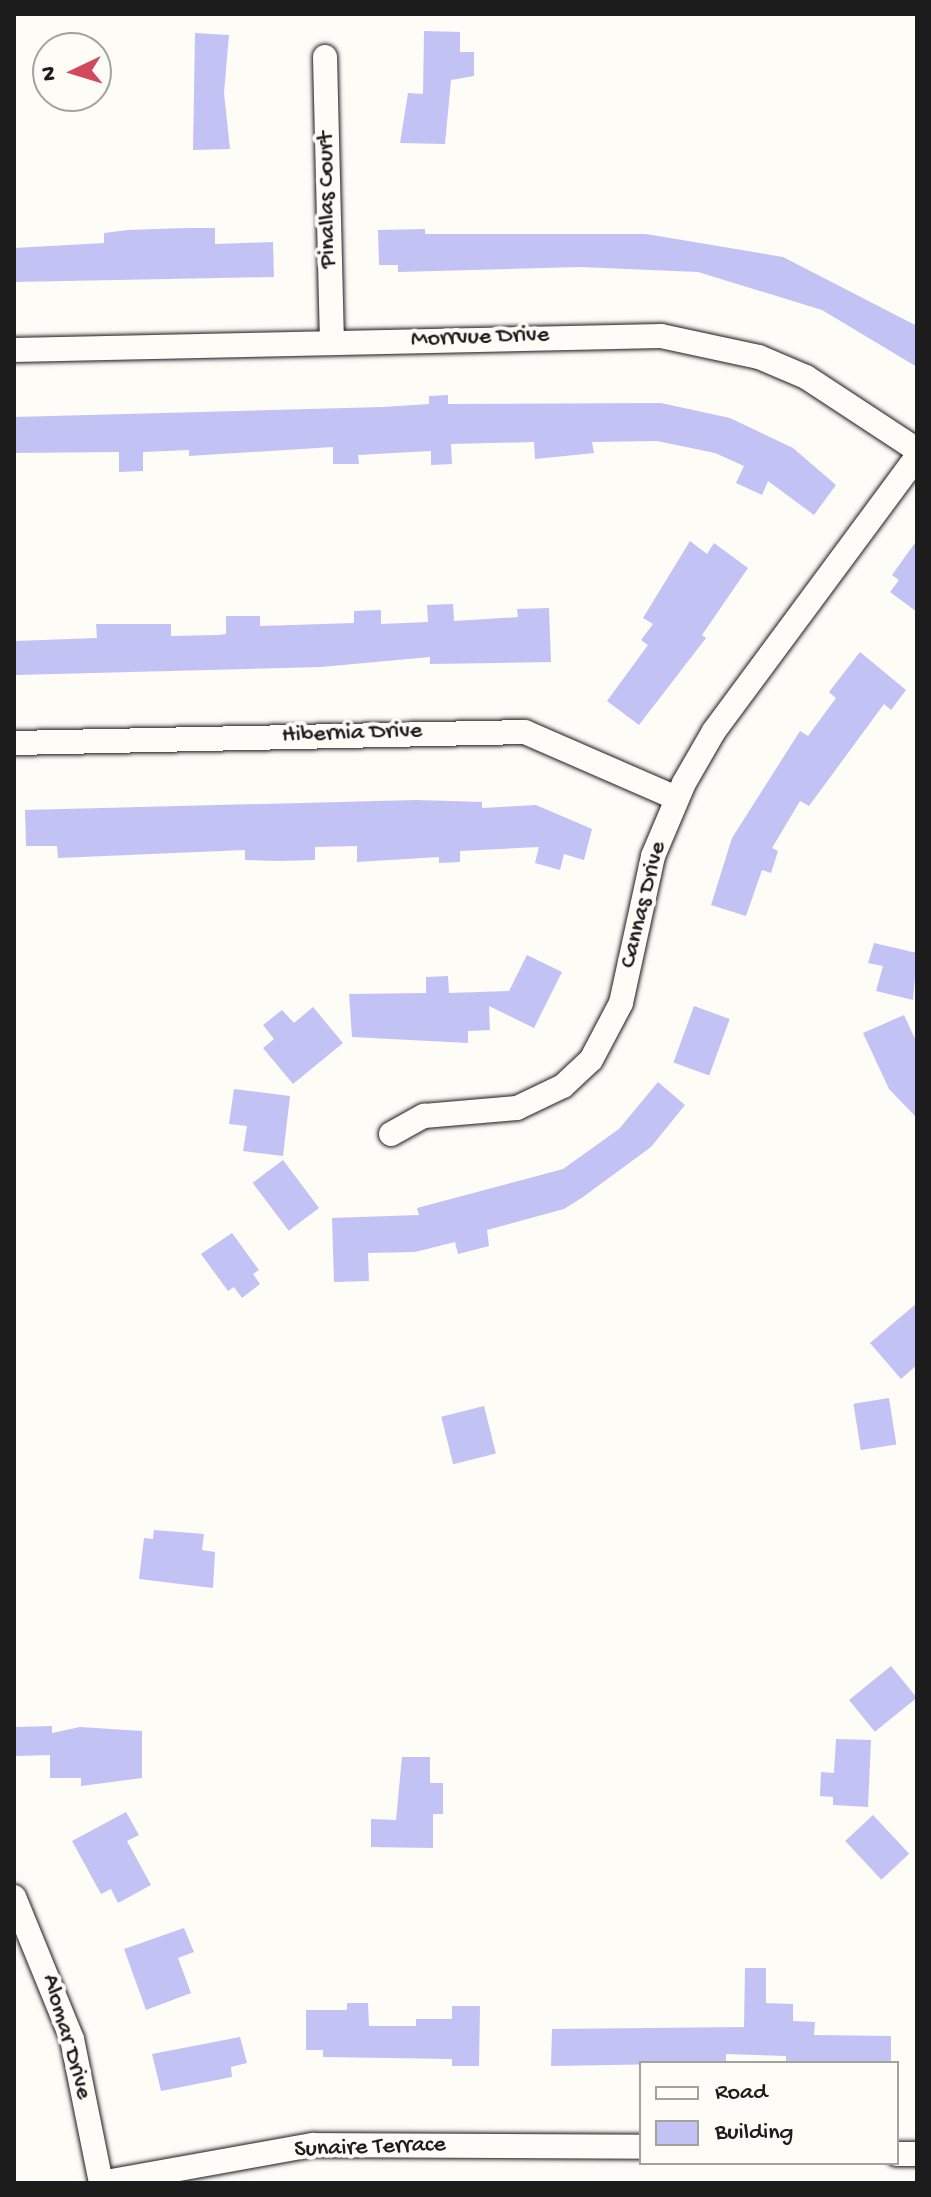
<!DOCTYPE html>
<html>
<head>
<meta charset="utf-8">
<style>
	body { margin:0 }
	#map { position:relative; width:931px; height:2197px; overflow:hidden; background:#fdfcf7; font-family:"Gochi Hand",sans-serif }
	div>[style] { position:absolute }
	.building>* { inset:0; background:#c3c2f4; transform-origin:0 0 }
	.roads { filter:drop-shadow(0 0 2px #1c1c1c) drop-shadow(0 0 2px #1c1c1c) }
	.street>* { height:24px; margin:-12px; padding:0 12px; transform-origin:12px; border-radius:12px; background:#fdfcf7 }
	span { translate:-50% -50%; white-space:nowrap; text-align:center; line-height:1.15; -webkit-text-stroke:8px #fdfcf7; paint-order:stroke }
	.street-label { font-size:24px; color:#1c1c1c }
	.frame { position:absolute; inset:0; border:16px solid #1c1c1c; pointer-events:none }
	.legend { position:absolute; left:639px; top:2061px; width:260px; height:104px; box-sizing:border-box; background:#fdfcf7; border:2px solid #a3a29f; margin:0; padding:10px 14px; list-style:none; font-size:24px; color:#1c1c1c }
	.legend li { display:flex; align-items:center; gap:16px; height:40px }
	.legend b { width:40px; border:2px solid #a3a29f }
	.north { position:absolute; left:32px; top:32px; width:80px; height:80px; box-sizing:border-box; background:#fdfcf7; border:2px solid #a3a29f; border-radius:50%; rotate:266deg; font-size:22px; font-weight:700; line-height:32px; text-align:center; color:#1c1c1c }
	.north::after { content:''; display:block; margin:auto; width:28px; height:36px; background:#d1495b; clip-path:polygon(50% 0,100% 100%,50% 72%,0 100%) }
</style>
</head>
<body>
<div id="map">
	<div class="building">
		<div style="clip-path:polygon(424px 31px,460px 32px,460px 52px,474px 52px,474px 76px,451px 80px,445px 144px,400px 143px,408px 93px,423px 94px)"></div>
		<div style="clip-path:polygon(195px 33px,229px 35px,224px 93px,230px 149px,193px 150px)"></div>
		<div style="clip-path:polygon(186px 228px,215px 228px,215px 244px,273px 242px,274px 277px,14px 282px,14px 248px,104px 243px,104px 233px,128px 230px)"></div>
		<div style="clip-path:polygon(425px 229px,425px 234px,646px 234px,783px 257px,917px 326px,917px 367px,822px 310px,698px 272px,580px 267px,398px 272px,398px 265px,379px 265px,378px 230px)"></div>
		<div style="clip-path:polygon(448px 395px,448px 404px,661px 403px,730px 418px,793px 448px,836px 485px,814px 515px,768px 481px,762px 495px,736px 483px,744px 466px,715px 453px,657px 441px,592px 442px,594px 453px,535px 459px,534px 442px,451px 444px,452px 464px,431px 465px,431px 451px,358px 455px,359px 464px,333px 464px,333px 447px,189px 456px,189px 450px,143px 452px,143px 471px,119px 472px,119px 452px,14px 453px,14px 417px,383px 407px,429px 404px,429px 396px)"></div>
		<div style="clip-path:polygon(917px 540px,917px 612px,890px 592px,899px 580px,892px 575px)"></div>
		<div style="clip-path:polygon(690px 541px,707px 554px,714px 543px,748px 568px,702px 635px,706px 638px,639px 725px,607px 701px,648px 645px,641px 640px,653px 624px,643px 618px)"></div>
		<div style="clip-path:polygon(453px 604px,454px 621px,518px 617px,517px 609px,549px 608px,551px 662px,430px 664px,430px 657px,321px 667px,16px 675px,15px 641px,97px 638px,96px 624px,171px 624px,171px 636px,219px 635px,226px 634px,226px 616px,260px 616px,260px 626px,354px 623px,354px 611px,381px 610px,381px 624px,428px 622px,427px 605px)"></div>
		<div style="clip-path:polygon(860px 652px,906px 690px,891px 710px,884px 704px,809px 806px,800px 801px,772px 848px,778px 851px,771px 873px,762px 870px,746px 916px,711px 905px,732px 838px,800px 731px,808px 736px,836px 698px,829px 692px)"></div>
		<div style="clip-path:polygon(416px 800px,482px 802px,482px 808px,536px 805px,592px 829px,584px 860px,564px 854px,560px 870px,535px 863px,539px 847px,460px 851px,460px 862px,439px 863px,439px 857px,357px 862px,357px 846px,315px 847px,315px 860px,279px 861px,245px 860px,245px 850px,58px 858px,57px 846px,26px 846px,25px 810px)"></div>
		<div style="clip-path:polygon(874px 943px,917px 953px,913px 1000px,876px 991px,883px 966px,868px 963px)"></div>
		<div style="clip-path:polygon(527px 955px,562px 972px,534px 1028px,489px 1006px,490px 1030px,468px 1031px,468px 1043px,352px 1037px,349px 994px,426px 993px,426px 977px,448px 976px,449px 993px,509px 991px)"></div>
		<div style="left:694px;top:1006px;width:38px;height:60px;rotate:20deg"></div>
		<div style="clip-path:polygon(313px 1007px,343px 1043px,293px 1084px,263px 1048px,274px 1039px,263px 1025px,282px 1010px,294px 1023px)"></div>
		<div style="clip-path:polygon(904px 1015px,917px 1043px,917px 1118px,889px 1089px,863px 1033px)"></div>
		<div style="clip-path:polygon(658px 1082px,685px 1105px,651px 1147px,583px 1197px,564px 1209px,487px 1230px,489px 1246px,458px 1254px,455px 1242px,415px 1252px,368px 1253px,369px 1281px,334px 1282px,332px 1218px,419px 1215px,417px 1208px,563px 1169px,619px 1129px)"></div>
		<div style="clip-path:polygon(234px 1089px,290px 1096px,283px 1156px,243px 1151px,247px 1126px,229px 1124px)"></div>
		<div style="left:283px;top:1160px;width:60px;height:38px;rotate:53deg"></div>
		<div style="clip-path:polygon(232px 1233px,259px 1270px,253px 1274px,260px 1284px,242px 1298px,234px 1287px,228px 1291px,201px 1254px)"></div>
		<div style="clip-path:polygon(917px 1303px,917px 1365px,901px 1379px,870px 1343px)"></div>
		<div style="left:889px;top:1398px;width:47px;height:36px;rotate:81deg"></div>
		<div style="left:484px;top:1406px;width:49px;height:44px;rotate:76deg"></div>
		<div style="clip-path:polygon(154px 1530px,204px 1534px,202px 1550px,215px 1552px,213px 1588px,139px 1579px,144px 1538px,153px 1539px)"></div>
		<div style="left:891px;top:1666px;width:41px;height:54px;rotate:51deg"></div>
		<div style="clip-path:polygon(52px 1726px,52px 1733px,80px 1727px,142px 1731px,142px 1778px,81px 1786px,81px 1778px,50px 1778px,50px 1755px,15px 1756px,15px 1727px)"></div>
		<div style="clip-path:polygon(836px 1739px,871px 1740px,868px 1807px,833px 1805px,833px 1797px,820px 1796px,821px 1772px,834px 1773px)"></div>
		<div style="clip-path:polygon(402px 1757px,430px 1757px,430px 1783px,443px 1783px,443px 1814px,433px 1814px,433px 1848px,371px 1847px,371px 1819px,396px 1820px)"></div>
		<div style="clip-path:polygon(126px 1812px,139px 1835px,127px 1841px,151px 1885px,118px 1903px,111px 1889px,101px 1894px,72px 1841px)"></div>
		<div style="left:873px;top:1815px;width:53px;height:38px;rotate:47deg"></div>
		<div style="clip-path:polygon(184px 1928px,194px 1952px,178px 1958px,191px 1993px,146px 2010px,124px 1949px)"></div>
		<div style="clip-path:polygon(745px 1968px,766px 1968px,766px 2003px,793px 2004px,793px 2021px,815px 2022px,814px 2035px,891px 2036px,891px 2063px,786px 2063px,786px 2056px,726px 2054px,726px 2063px,551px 2066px,552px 2029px,744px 2027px)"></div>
		<div style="clip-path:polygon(347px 2003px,368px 2003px,369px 2026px,416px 2026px,416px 2019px,452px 2019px,452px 2006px,480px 2006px,479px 2066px,452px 2066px,452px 2059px,323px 2057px,323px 2050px,306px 2050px,306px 2010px,347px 2010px)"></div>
		<div style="clip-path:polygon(240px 2037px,247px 2063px,231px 2067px,232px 2077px,161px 2091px,152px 2054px)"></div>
	</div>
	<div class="roads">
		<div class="street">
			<div style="left:325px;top:57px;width:285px;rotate:88.6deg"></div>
			<div style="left:14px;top:350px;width:647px;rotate:-1.24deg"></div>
			<div style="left:661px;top:336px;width:100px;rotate:12.1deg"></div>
			<div style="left:759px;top:357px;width:51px;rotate:23.1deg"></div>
			<div style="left:806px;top:377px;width:133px;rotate:33.3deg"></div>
			<div style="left:14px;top:743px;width:511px;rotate:-1.23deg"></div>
			<div style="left:525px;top:732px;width:165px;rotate:23.6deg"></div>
			<div style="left:391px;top:1134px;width:38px;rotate:-29deg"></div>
			<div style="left:424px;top:1116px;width:93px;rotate:-4.9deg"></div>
			<div style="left:517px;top:1108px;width:51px;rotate:-25.6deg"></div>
			<div style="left:563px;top:1086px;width:38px;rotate:-43deg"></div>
			<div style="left:591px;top:1060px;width:64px;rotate:-62.2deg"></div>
			<div style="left:621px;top:1003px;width:150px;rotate:-77.7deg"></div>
			<div style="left:653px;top:856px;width:79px;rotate:-67deg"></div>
			<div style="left:684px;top:783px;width:60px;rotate:-60deg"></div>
			<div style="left:714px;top:731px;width:341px;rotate:-53.5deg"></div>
			<div style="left:14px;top:1897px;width:153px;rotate:67.8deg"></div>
			<div style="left:72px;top:2039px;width:147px;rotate:78.6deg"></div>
			<div style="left:897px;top:2154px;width:20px"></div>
			<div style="left:101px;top:2183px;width:215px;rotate:-10.2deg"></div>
			<div style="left:313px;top:2145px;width:328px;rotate:0.3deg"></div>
		</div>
	</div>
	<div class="street-label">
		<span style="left:328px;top:200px;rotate:-91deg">Pinallas Court</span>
		<span style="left:480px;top:338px;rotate:-2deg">Morrvue Drive</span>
		<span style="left:352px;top:734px;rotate:-2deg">Hibernia Drive</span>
		<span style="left:644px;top:905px;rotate:-76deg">Cannas Drive</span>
		<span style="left:66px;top:2037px;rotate:74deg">Alomar Drive</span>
		<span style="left:370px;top:2148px;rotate:-2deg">Sunaire Terrace</span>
	</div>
	<div class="frame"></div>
	<ul class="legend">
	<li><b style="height:10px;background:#fdfcf7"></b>Road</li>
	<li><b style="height:22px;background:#c3c2f4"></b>Building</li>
	</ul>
	<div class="north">N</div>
</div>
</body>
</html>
